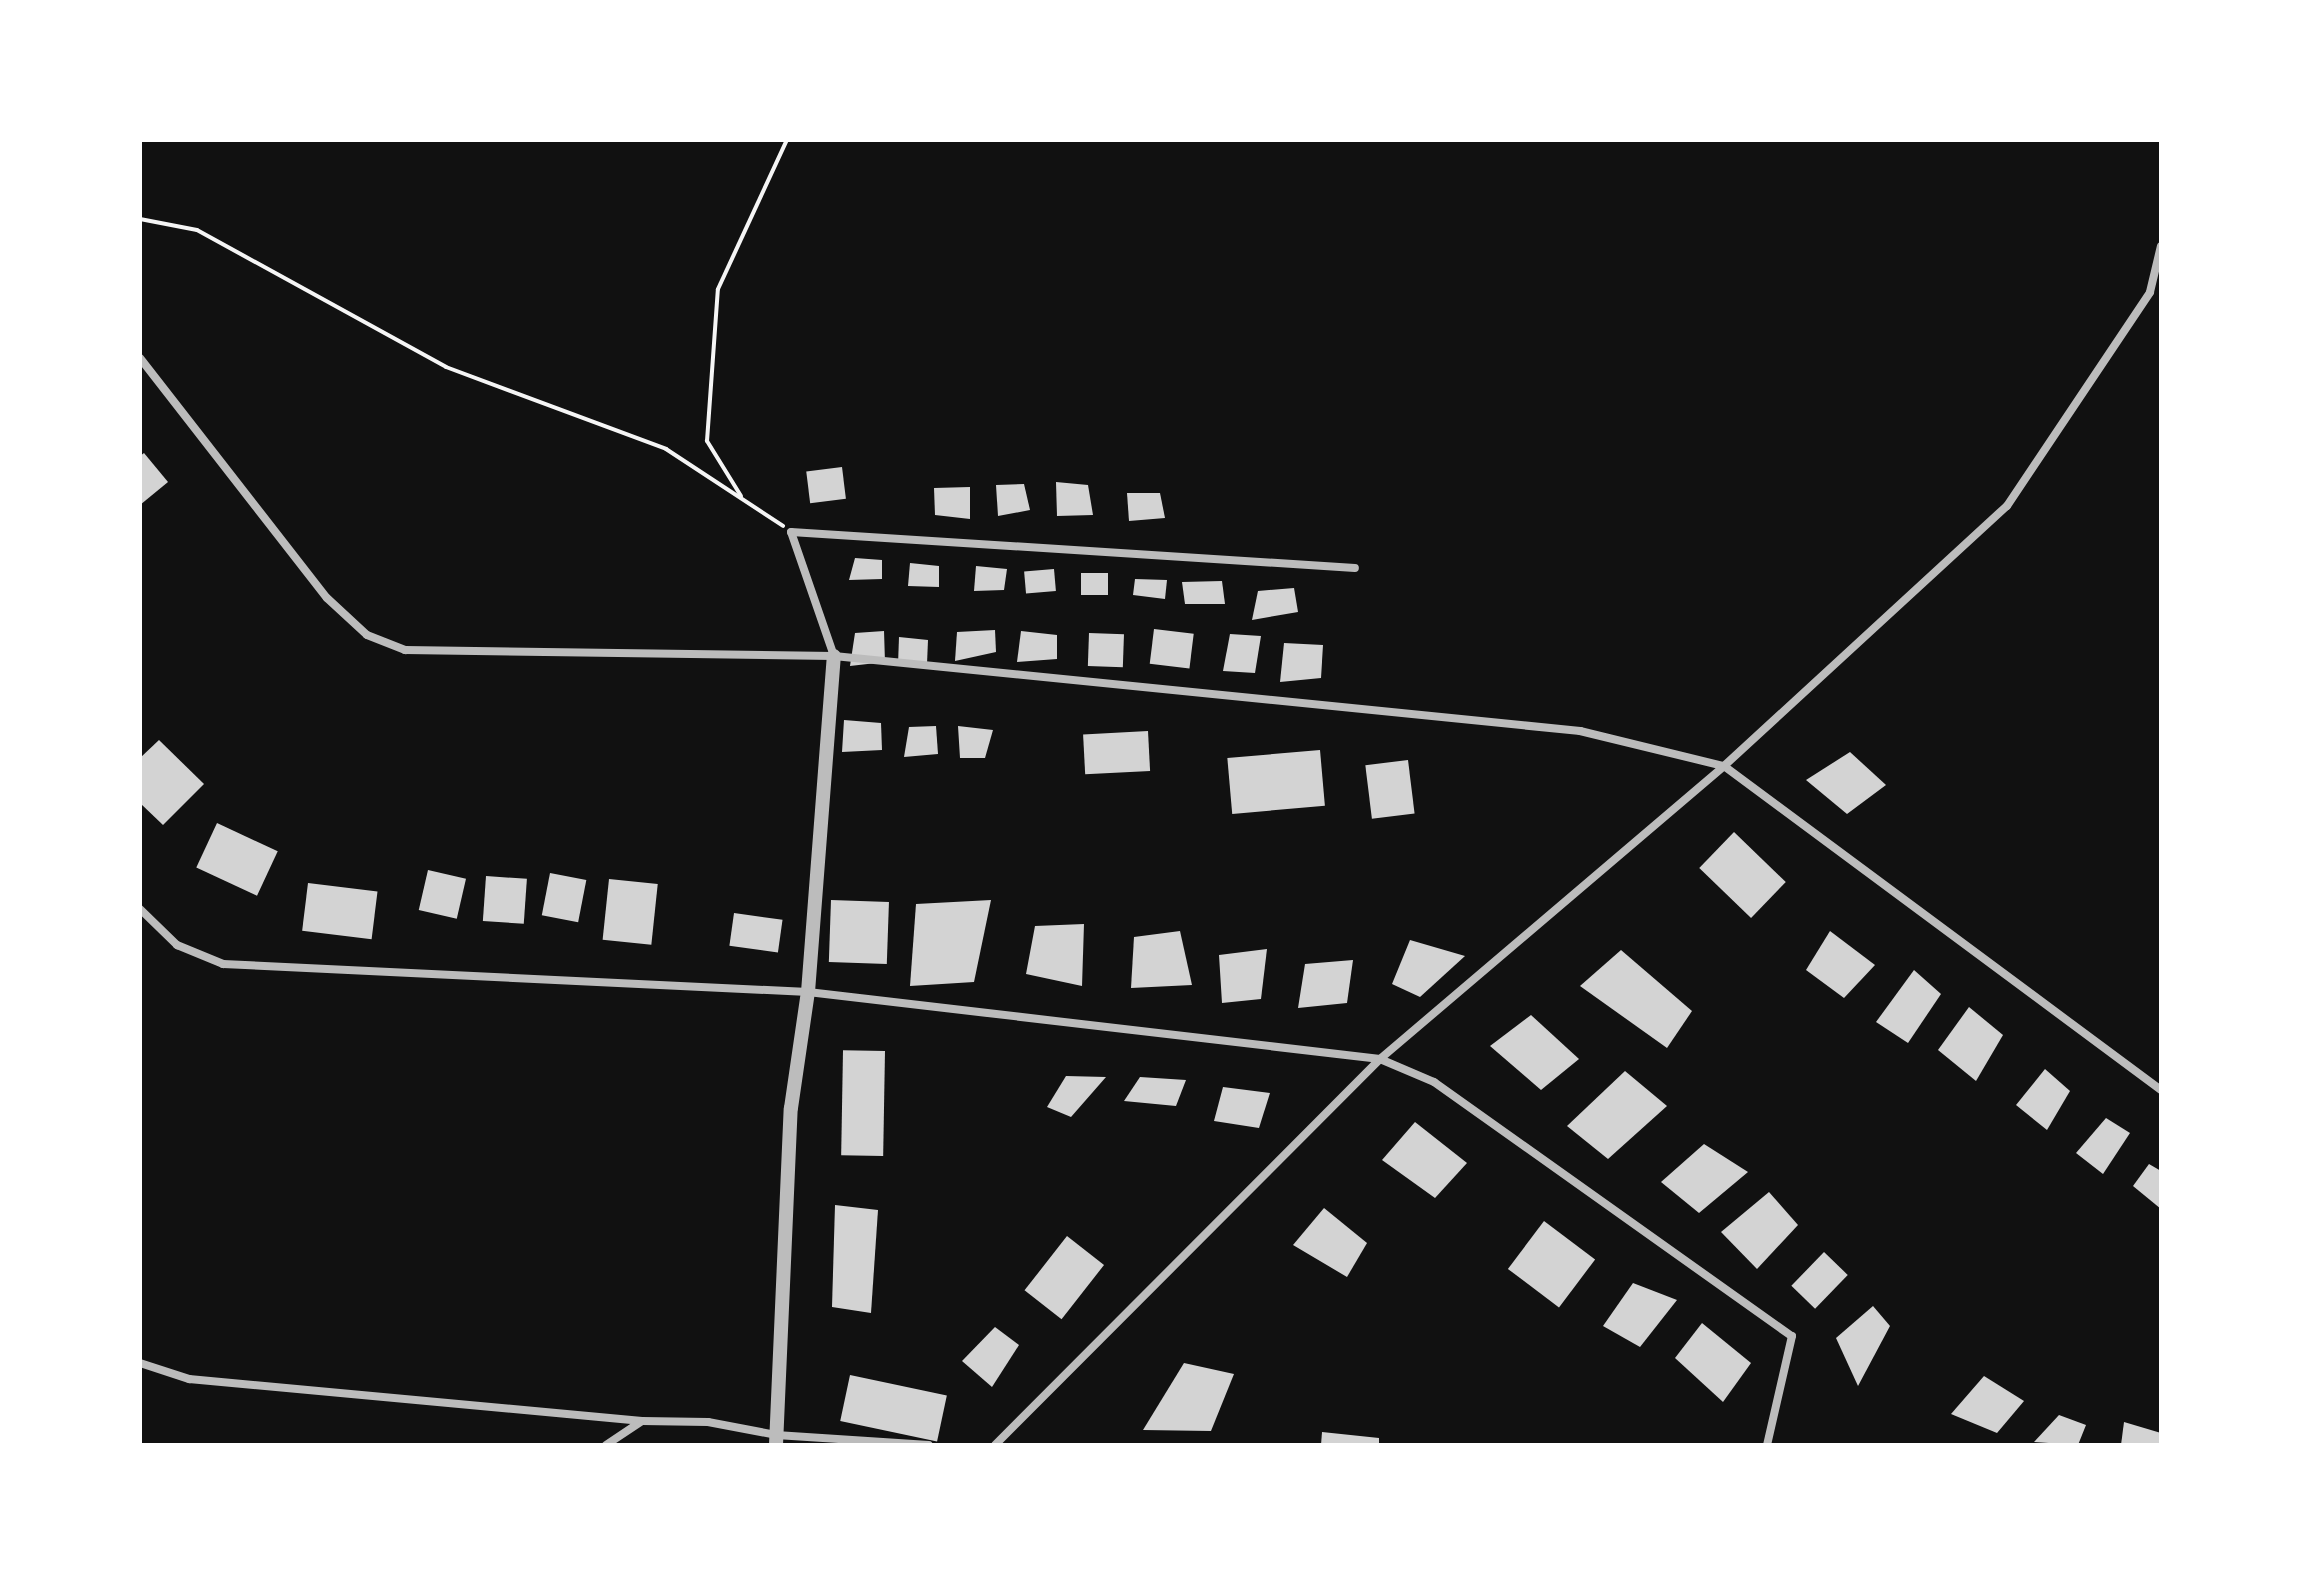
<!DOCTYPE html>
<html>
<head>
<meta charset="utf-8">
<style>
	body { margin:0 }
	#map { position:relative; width:2301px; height:1585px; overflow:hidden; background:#111; font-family:"Work Sans",sans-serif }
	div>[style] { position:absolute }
	.building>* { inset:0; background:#d3d3d3; transform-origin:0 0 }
	.path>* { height:4px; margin:-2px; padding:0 2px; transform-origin:2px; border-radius:2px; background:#f5f5f5 }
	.minor>* { height:8px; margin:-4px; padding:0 4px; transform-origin:4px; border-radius:4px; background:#bcbcbc }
	.tertiary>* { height:14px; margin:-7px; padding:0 7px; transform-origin:7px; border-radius:7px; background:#bcbcbc }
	span { translate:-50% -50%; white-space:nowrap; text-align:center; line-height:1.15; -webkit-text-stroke:8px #fff; paint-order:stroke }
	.frame { position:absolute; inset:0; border:142px solid #fff; pointer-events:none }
</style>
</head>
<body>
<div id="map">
	<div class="building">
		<div style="clip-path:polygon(144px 453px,168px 482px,140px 505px,140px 456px)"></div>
		<div style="left:842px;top:467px;width:32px;height:36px;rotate:83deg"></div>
		<div style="clip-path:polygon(1056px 482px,1088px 485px,1093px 515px,1057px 516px)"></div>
		<div style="clip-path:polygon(1024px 484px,1030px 510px,998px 516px,996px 485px)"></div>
		<div style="clip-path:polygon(970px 487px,970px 519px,935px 515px,934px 488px)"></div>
		<div style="clip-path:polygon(1127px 493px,1160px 493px,1165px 518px,1129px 521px)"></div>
		<div style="clip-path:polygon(855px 558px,882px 560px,882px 579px,849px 580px)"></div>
		<div style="clip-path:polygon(910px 563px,939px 566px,939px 587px,908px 586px)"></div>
		<div style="clip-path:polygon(976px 566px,1007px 569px,1004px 590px,974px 591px)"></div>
		<div style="left:1054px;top:569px;width:22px;height:30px;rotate:85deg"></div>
		<div style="left:1081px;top:573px;width:27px;height:22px"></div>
		<div style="clip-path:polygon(1135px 579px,1167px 580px,1165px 599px,1133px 595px)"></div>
		<div style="clip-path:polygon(1222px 581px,1225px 604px,1185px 604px,1182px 582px)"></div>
		<div style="clip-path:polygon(1294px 588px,1298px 612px,1252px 620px,1258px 591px)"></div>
		<div style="left:1154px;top:629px;width:40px;height:35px;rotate:7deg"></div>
		<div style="clip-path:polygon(995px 630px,996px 652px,955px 661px,957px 632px)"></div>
		<div style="clip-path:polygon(884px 631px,885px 662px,850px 666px,855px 633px)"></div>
		<div style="clip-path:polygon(1021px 631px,1057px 635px,1057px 659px,1017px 662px)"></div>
		<div style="left:1089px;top:633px;width:35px;height:33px;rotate:2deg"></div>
		<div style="clip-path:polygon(1230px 634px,1261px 636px,1255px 673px,1223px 671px)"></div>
		<div style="clip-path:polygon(899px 637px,928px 640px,927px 664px,898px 665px)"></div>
		<div style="clip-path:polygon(1284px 643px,1323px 645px,1321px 678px,1280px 682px)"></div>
		<div style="clip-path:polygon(844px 720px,881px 723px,882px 750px,842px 752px)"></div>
		<div style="clip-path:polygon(936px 726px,938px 754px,904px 757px,909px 727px)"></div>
		<div style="clip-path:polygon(958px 726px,993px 730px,985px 758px,960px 758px)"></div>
		<div style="left:1148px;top:731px;width:40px;height:65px;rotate:87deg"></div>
		<div style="clip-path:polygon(159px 740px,204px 784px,163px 825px,140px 803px,140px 758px)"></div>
		<div style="left:1320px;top:750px;width:56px;height:93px;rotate:85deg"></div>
		<div style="clip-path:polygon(1850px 752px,1886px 785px,1847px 814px,1806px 780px)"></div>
		<div style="left:1408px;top:760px;width:54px;height:43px;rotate:83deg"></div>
		<div style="left:217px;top:823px;width:67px;height:49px;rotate:25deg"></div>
		<div style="left:1734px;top:832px;width:72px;height:50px;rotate:44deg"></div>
		<div style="left:428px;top:870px;width:39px;height:41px;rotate:13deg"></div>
		<div style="left:550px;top:873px;width:37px;height:43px;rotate:11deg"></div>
		<div style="left:486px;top:876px;width:41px;height:45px;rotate:4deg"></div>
		<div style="left:609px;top:879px;width:49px;height:61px;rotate:6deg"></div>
		<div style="left:308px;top:883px;width:70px;height:48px;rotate:7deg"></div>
		<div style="left:831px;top:900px;width:58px;height:62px;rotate:2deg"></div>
		<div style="clip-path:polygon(991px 900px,974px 982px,910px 986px,916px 904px)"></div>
		<div style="left:734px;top:913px;width:49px;height:33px;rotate:8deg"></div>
		<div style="clip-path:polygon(1084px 924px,1082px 986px,1026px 974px,1035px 926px)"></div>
		<div style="clip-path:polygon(1180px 931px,1192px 985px,1131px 988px,1134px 937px)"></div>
		<div style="clip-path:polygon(1830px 931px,1875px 965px,1844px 998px,1806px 970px)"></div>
		<div style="clip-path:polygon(1410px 940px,1465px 956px,1420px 997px,1392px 984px)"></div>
		<div style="clip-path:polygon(1267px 949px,1261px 999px,1222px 1003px,1219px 955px)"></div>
		<div style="clip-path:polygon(1621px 950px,1692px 1011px,1667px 1048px,1580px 986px)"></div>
		<div style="clip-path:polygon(1353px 960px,1347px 1003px,1298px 1008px,1305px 964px)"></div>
		<div style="clip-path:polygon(1914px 970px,1941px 994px,1908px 1043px,1876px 1022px)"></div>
		<div style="clip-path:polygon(1969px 1007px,2003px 1035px,1976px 1081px,1938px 1050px)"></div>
		<div style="clip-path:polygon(1531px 1015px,1579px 1059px,1541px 1090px,1490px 1046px)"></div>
		<div style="left:885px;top:1051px;width:105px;height:42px;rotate:91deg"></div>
		<div style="clip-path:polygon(2045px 1069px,2070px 1091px,2047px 1130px,2016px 1105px)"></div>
		<div style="clip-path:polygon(1625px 1071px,1667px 1106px,1608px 1159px,1567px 1126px)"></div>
		<div style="clip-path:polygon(1066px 1076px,1106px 1077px,1071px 1117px,1047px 1107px)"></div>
		<div style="clip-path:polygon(1140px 1077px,1186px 1080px,1176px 1106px,1124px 1101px)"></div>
		<div style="clip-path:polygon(1223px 1087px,1270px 1093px,1259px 1128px,1214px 1121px)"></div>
		<div style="clip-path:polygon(2106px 1118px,2130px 1133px,2103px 1174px,2076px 1153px)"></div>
		<div style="clip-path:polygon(1415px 1122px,1467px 1163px,1435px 1198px,1382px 1160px)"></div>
		<div style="clip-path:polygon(1704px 1144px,1748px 1172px,1699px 1213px,1661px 1182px)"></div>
		<div style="clip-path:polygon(2149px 1164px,2161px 1171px,2161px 1209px,2133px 1186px)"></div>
		<div style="clip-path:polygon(1769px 1192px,1798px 1225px,1757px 1269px,1721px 1232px)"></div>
		<div style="clip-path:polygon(835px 1205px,878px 1210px,871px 1313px,832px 1307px)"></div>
		<div style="clip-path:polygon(1324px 1208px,1367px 1243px,1347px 1277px,1293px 1245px)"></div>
		<div style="left:1544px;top:1221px;width:64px;height:60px;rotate:37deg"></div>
		<div style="left:1067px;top:1236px;width:47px;height:69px;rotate:38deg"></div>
		<div style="left:1824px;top:1252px;width:33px;height:47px;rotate:44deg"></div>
		<div style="clip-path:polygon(1633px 1283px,1677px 1300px,1640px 1347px,1603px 1326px)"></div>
		<div style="clip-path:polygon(1873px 1306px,1890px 1326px,1858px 1386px,1836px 1338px)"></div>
		<div style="clip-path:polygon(1702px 1323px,1751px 1363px,1723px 1402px,1675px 1358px)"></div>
		<div style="clip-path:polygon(995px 1327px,1019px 1345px,992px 1387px,962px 1361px)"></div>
		<div style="clip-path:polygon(1184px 1363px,1234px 1374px,1211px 1431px,1143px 1430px)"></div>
		<div style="left:850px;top:1375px;width:99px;height:47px;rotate:12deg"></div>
		<div style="clip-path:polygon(1984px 1376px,2024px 1401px,1997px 1433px,1951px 1414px)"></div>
		<div style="clip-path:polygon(2059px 1415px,2086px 1425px,2078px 1445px,2034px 1442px)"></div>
		<div style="clip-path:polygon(2124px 1422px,2161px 1433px,2161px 1445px,2121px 1445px)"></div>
		<div style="clip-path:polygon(1322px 1432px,1379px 1438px,1379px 1445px,1321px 1445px)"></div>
	</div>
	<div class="path">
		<div style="left:140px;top:219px;width:58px;rotate:10.9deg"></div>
		<div style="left:197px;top:230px;width:284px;rotate:28.8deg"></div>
		<div style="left:446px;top:367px;width:235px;rotate:20.4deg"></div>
		<div style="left:666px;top:449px;width:140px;rotate:33.3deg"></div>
		<div style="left:741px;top:496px;width:65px;rotate:-121.7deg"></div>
		<div style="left:707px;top:441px;width:152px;rotate:-85.9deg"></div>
		<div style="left:718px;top:289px;width:164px;rotate:-65.2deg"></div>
	</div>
	<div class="minor">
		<div style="left:140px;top:358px;width:304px;rotate:52.1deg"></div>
		<div style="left:327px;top:598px;width:54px;rotate:42.8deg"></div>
		<div style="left:367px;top:635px;width:41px;rotate:21.5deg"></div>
		<div style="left:405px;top:650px;width:429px;rotate:0.8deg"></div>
		<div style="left:834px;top:656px;width:750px;rotate:5.74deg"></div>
		<div style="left:1580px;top:731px;width:148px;rotate:13.7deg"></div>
		<div style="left:1724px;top:766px;width:544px;rotate:36.55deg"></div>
		<div style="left:834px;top:656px;width:131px;rotate:-109.1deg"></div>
		<div style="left:791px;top:532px;width:565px;rotate:3.65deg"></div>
		<div style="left:140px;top:909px;width:52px;rotate:44.2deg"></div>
		<div style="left:177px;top:945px;width:50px;rotate:22.4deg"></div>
		<div style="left:223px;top:964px;width:586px;rotate:2.74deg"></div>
		<div style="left:808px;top:992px;width:576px;rotate:6.68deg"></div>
		<div style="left:1380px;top:1059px;width:59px;rotate:23.1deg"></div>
		<div style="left:1434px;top:1082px;width:439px;rotate:35.4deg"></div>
		<div style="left:1792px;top:1336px;width:112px;rotate:102.9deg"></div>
		<div style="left:140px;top:1363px;width:52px;rotate:18.1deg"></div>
		<div style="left:189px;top:1379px;width:455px;rotate:5.3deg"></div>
		<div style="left:606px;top:1445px;width:43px;rotate:-33.7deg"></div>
		<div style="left:642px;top:1421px;width:66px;rotate:0.9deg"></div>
		<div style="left:708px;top:1422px;width:69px;rotate:10.8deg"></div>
		<div style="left:776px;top:1435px;width:153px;rotate:3.7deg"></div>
		<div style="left:995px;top:1445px;width:545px;rotate:-45.07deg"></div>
		<div style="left:1380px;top:1059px;width:452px;rotate:-40.4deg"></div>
		<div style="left:1724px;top:766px;width:384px;rotate:-42.6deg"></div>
		<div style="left:2007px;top:506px;width:257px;rotate:-56.2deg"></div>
		<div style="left:2150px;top:292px;width:47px;rotate:-76.6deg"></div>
	</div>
	<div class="tertiary">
		<div style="left:776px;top:1445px;width:337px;rotate:-87.5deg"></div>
		<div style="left:791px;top:1108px;width:117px;rotate:-81.7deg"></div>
		<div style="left:808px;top:992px;width:337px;rotate:-85.6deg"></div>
	</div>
	<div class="frame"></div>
</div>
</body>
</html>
